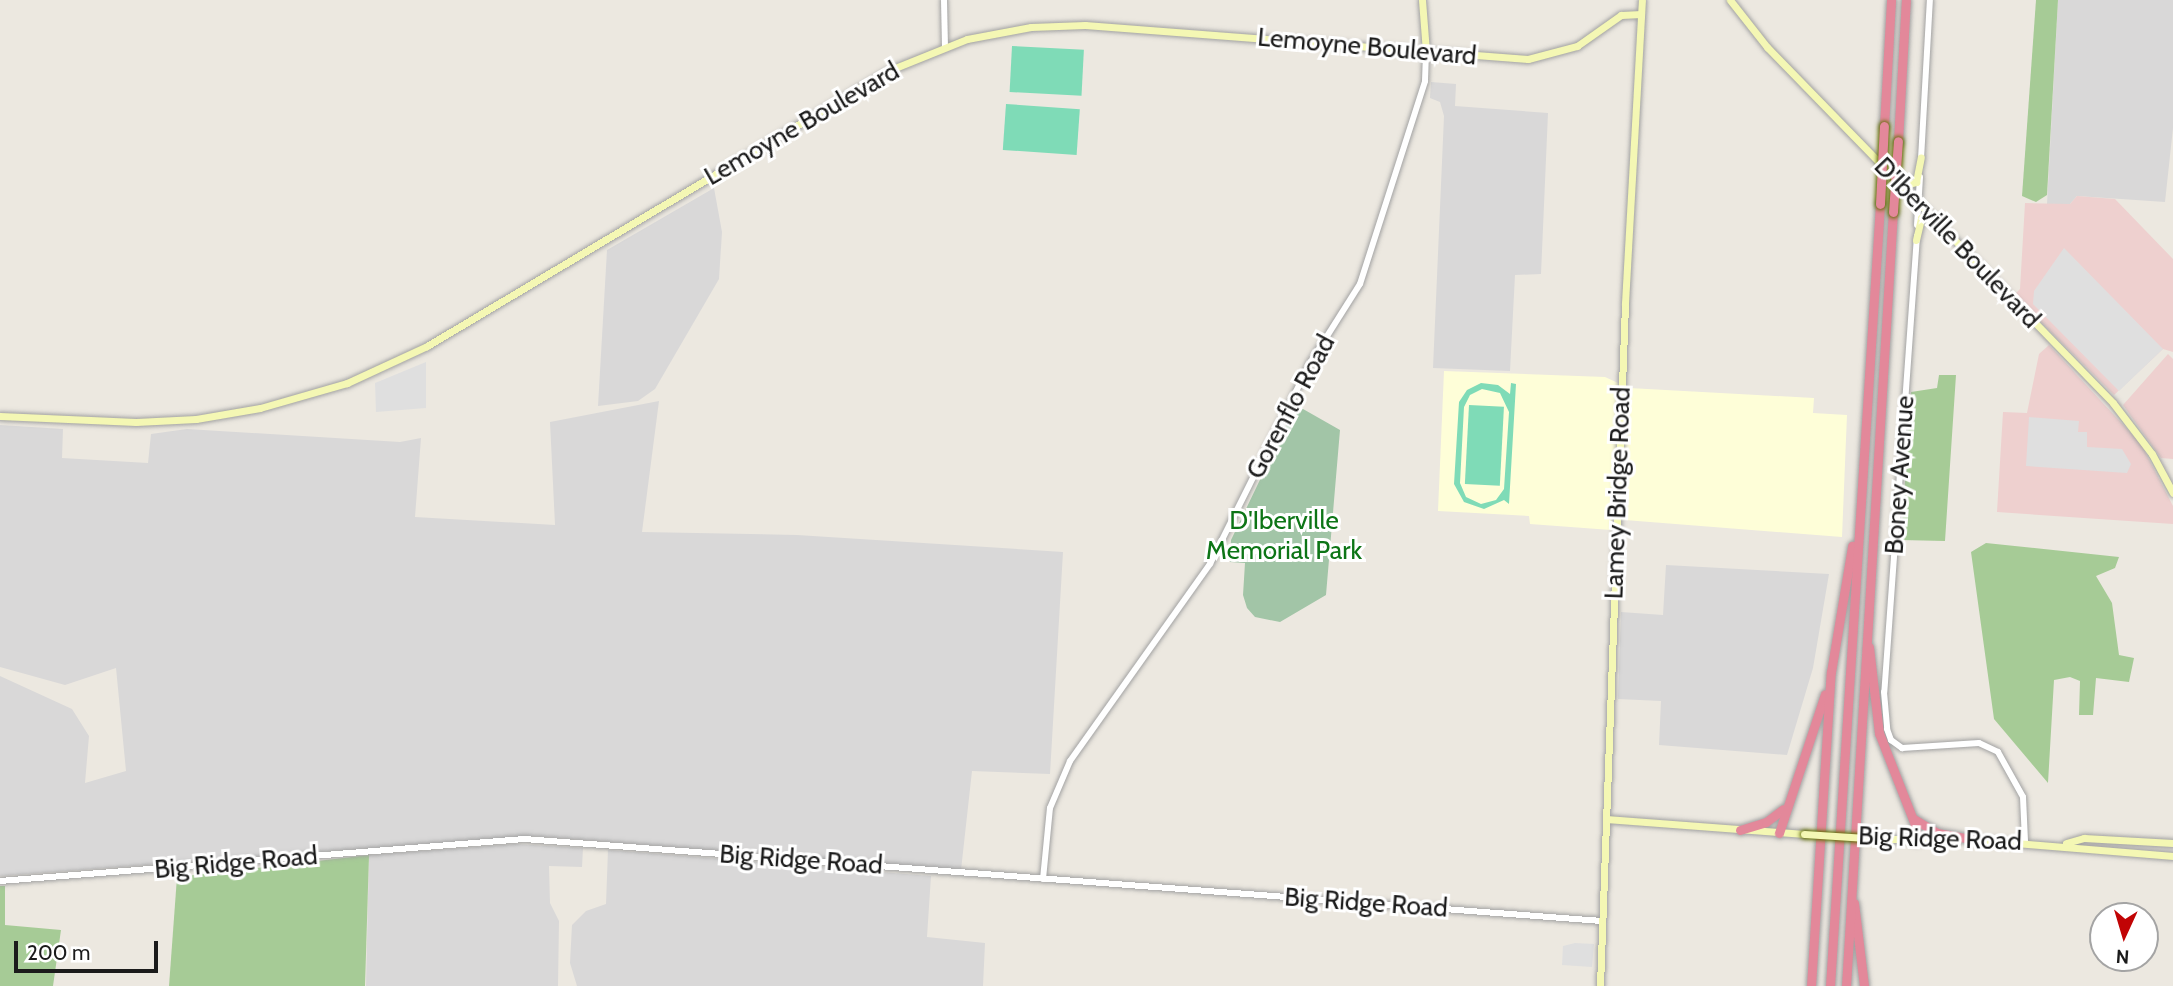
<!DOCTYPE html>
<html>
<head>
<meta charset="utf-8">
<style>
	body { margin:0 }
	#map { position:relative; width:2173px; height:986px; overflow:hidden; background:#ece8e0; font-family:Cabin,sans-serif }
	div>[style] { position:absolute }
	.residential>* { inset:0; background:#d9d8d8 }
	.commercial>* { inset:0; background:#eed0cf }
	.education>* { inset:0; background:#fefed8 }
	.forest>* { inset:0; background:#a6cb96 }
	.cemetery>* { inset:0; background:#a2c5a7 }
	.pitch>* { inset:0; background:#7fdbb7; transform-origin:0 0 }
	.parking>* { inset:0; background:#dfdfdf }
	.roads { filter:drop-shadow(0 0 2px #a2a2a2) drop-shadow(0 0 2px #a2a2a2) }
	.tertiary>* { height:6px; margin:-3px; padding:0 3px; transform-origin:3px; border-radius:3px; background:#fff }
	.secondary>* { height:7px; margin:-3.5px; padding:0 3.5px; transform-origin:3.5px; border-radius:3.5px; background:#f4f7b4 }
	.motorway>* { height:9px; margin:-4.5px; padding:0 4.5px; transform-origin:4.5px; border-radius:4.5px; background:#e3889a }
	.bridges { filter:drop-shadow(0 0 2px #626d07) drop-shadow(0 0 2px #626d07) }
	.secondary-bridge>* { height:7px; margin:-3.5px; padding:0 3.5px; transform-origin:3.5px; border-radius:3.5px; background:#f4f7b4 }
	.motorway-bridge>* { height:9px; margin:-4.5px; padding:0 4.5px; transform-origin:4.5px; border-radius:4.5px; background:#e3889a }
	span { translate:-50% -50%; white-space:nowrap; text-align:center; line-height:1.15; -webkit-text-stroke:6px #fff; paint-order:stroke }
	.street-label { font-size:26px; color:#1b1b1b }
	.park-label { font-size:26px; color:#0d7516 }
	.north { position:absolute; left:2089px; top:902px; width:70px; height:70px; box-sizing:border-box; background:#fff; border:2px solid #a4a4a4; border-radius:50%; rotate:184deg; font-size:19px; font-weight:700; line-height:28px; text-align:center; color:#1b1b1b }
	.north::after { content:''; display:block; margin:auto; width:24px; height:32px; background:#c10405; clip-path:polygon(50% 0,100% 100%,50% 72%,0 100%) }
	.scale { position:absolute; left:14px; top:941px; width:144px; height:32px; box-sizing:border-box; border:4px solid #1b1b1b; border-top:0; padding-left:9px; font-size:21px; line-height:24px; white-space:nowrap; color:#1b1b1b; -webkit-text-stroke:5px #fff; paint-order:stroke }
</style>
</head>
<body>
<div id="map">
	<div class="residential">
		<div style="clip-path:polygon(2058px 0,2173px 0,2173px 128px,2165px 202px,2077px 196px,2070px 204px,2047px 204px)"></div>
		<div style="clip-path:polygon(1431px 82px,1456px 84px,1455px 106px,1548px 113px,1541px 274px,1515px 275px,1510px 371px,1433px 368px,1444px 116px,1440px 102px,1430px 98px)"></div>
		<div style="clip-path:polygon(714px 188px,722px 232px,719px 279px,655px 389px,638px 401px,598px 406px,607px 250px)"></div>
		<div style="clip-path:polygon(659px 401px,642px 532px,797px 535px,1063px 552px,1050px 774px,972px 771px,961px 870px,533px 836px,0 876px,0 676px,72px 709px,89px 736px,85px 783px,126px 771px,116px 668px,65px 685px,0 667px,0 425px,63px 429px,62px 458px,148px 463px,151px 434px,187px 429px,400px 442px,421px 438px,415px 517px,555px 525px,550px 422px)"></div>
		<div style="clip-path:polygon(1666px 565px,1829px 574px,1813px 668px,1787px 755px,1659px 745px,1661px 701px,1618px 699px,1621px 612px,1663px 615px)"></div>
		<div style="clip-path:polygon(515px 844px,583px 848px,582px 867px,549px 866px,550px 903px,559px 921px,558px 986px,366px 986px,369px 855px)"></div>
		<div style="clip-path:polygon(608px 850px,931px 876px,927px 937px,985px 943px,983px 986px,577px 986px,570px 963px,572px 925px,586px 911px,606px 904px)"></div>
	</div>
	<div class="commercial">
		<div style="clip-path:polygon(2077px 196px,2115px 199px,2173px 259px,2173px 352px,2163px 349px,2114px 395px,2014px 295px,2020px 289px,2025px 203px,2070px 204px)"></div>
		<div style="clip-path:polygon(2049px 345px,2141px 444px,2173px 506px,2173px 524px,1997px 512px,2003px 412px,2027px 413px,2039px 354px)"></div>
		<div style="clip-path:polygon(2168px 354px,2173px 359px,2173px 459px,2161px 458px,2123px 405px)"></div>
	</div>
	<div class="education">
		<div style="clip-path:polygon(1444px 371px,1605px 377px,1629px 388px,1814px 398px,1813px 413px,1847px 415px,1842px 537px,1612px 519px,1611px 530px,1530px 524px,1529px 516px,1438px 511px)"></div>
	</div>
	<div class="forest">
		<div style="clip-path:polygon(2036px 0,2058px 0,2047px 195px,2036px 202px,2022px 196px)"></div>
		<div style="clip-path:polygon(1939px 375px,1956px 375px,1945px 541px,1901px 540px,1911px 392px,1937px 388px)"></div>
		<div style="clip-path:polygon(1986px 543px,2119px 557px,2115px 568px,2096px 576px,2112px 603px,2119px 655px,2134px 658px,2129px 682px,2096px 678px,2093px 715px,2079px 715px,2080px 681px,2070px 677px,2054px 680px,2048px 783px,1994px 719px,1971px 552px)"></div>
		<div style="clip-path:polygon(369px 855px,365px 986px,169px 986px,177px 877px)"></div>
		<div style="clip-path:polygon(0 886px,5px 886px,5px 925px,61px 930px,53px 986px,0 986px)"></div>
	</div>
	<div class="cemetery">
		<div style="clip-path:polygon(1296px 405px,1340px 430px,1326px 595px,1280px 622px,1255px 617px,1247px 608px,1243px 595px,1245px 563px,1230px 562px,1231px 540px)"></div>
	</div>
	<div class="pitch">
		<div style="left:1012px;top:46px;width:72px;height:46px;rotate:3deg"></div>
		<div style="left:1006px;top:104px;width:74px;height:46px;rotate:4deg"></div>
		<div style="clip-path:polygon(evenodd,1481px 383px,1498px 385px,1510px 394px,1511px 383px,1516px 384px,1509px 504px,1504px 500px,1484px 509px,1464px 502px,1454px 484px,1459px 402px,1467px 390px,1481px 383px,1482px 389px,1500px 393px,1509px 412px,1504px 489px,1496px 500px,1481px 504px,1466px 497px,1460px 483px,1464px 407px,1470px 395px,1482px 389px)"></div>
		<div style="left:1469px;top:405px;width:35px;height:79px;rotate:3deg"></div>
	</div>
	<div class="parking">
		<div style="clip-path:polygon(2064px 248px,2163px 349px,2119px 391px,2033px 304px,2034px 291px)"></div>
		<div style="clip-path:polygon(426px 362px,426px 408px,376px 412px,375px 383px)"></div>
		<div style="clip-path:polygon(2029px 417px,2079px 421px,2078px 432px,2087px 432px,2087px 447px,2122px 449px,2131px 464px,2127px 473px,2026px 466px)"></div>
		<div style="clip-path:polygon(1575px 943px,1594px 944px,1592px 967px,1562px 965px,1563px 946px)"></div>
	</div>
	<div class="roads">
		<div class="tertiary">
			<div style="left:944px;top:0;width:46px;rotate:88.8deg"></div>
			<div style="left:1921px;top:159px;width:159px;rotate:-86.8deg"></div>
			<div style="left:1917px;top:225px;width:48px;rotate:-86.4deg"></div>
			<div style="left:1917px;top:236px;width:457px;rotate:94.1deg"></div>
			<div style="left:1884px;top:692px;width:37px;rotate:85deg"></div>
			<div style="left:1887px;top:729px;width:12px;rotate:70deg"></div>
			<div style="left:1891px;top:740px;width:14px;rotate:36deg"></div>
			<div style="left:1902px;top:748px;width:77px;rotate:-3.7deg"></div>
			<div style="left:1979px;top:743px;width:21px;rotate:25deg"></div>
			<div style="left:1998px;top:752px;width:51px;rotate:60.9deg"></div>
			<div style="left:2023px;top:797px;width:44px;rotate:87.4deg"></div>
			<div style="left:1043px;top:879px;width:71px;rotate:-84.4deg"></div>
			<div style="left:1050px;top:808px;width:51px;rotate:-66.9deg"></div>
			<div style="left:1070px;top:761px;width:242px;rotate:-54.6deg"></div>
			<div style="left:1210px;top:564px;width:225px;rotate:-63.5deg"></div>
			<div style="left:1310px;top:363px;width:93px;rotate:-57.7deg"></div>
			<div style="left:1360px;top:284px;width:213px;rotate:-72.2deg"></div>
			<div style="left:1425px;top:81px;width:29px;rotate:-88deg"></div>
			<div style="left:0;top:881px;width:526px;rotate:-4.58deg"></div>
			<div style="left:524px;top:839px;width:1081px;rotate:4.35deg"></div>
		</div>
		<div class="secondary">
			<div style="left:1422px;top:0;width:52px;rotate:85.6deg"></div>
			<div style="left:1730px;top:0;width:60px;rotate:51.8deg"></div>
			<div style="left:1767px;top:47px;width:496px;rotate:45.8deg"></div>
			<div style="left:2113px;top:403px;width:64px;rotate:52.6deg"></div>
			<div style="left:2152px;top:454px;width:44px;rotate:61.7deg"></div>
			<div style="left:1902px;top:186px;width:15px;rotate:-16deg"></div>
			<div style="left:1916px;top:182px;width:25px;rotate:-79deg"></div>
			<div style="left:1916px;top:240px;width:23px;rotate:-77deg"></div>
			<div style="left:1921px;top:218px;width:12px"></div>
			<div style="left:0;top:416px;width:136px;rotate:2.5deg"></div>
			<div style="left:136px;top:422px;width:60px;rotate:-2.9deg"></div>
			<div style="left:196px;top:419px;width:65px;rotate:-9.8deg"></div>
			<div style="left:260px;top:408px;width:91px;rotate:-16deg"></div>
			<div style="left:347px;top:383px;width:88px;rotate:-24.8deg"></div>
			<div style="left:427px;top:346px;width:539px;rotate:-30.8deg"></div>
			<div style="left:890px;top:70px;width:83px;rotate:-21.9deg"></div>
			<div style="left:967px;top:39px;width:65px;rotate:-10.6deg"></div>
			<div style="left:1031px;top:27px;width:54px;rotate:-2.1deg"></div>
			<div style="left:1085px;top:25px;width:444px;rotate:4.4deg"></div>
			<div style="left:1528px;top:59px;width:51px;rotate:-14.9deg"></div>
			<div style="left:1577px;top:46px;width:54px;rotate:-35.2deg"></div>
			<div style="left:1621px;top:15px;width:20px;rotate:-3deg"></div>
			<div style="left:1606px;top:819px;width:199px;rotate:4.3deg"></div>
			<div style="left:1882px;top:839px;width:73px"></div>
			<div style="left:1967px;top:839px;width:207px;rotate:4.7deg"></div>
			<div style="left:2066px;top:843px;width:19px;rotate:-16deg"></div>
			<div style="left:2084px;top:838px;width:89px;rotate:3.2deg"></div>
			<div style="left:1600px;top:986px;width:683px;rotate:-87.9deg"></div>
			<div style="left:1625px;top:303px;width:303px;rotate:-86.8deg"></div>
		</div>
		<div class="motorway">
			<div style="left:1884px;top:126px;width:126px;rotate:-86.8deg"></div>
			<div style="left:1898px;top:141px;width:141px;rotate:-86.8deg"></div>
			<div style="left:1869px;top:647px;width:87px;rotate:83.4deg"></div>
			<div style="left:1879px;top:733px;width:99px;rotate:68.6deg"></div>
			<div style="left:1915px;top:825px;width:16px;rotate:86deg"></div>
			<div style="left:1914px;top:819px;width:27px;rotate:31deg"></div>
			<div style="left:1937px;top:833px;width:34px;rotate:10deg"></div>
			<div style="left:1740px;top:830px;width:27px;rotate:-17deg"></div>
			<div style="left:1766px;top:822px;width:21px;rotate:-37deg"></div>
			<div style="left:1779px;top:833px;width:146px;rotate:-71.7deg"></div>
			<div style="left:1854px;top:903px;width:84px;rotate:83.1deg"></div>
			<div style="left:1811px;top:986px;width:315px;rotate:-86.4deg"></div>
			<div style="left:1831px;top:672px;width:128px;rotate:-80.5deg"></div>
			<div style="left:1830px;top:986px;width:784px;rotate:-86.34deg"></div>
			<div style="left:1846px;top:986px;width:775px;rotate:-86.53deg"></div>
		</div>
	</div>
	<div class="bridges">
		<div class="secondary-bridge">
			<div style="left:1804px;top:834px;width:78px;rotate:3.7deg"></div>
		</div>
		<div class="motorway-bridge">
			<div style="left:1880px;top:204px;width:78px;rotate:-87.1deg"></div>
			<div style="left:1893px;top:212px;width:71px;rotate:-86deg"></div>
		</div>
	</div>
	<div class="street-label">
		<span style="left:1367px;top:47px;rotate:5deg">Lemoyne Boulevard</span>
		<span style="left:802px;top:124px;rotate:-30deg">Lemoyne Boulevard</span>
		<span style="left:1957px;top:243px;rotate:46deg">D'Iberville Boulevard</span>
		<span style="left:1291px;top:407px;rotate:-62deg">Gorenflo Road</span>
		<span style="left:1900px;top:475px;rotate:-86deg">Boney Avenue</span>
		<span style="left:1618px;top:493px;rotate:-88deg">Lamey Bridge Road</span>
		<span style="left:1940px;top:839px;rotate:2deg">Big Ridge Road</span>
		<span style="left:801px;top:860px;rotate:4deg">Big Ridge Road</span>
		<span style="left:236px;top:863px;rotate:-5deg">Big Ridge Road</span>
		<span style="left:1366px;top:903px;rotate:4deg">Big Ridge Road</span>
	</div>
	<div class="park-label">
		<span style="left:1284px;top:536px">D'Iberville<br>Memorial Park</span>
	</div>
	<div class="north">N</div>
	<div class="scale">200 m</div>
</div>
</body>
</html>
